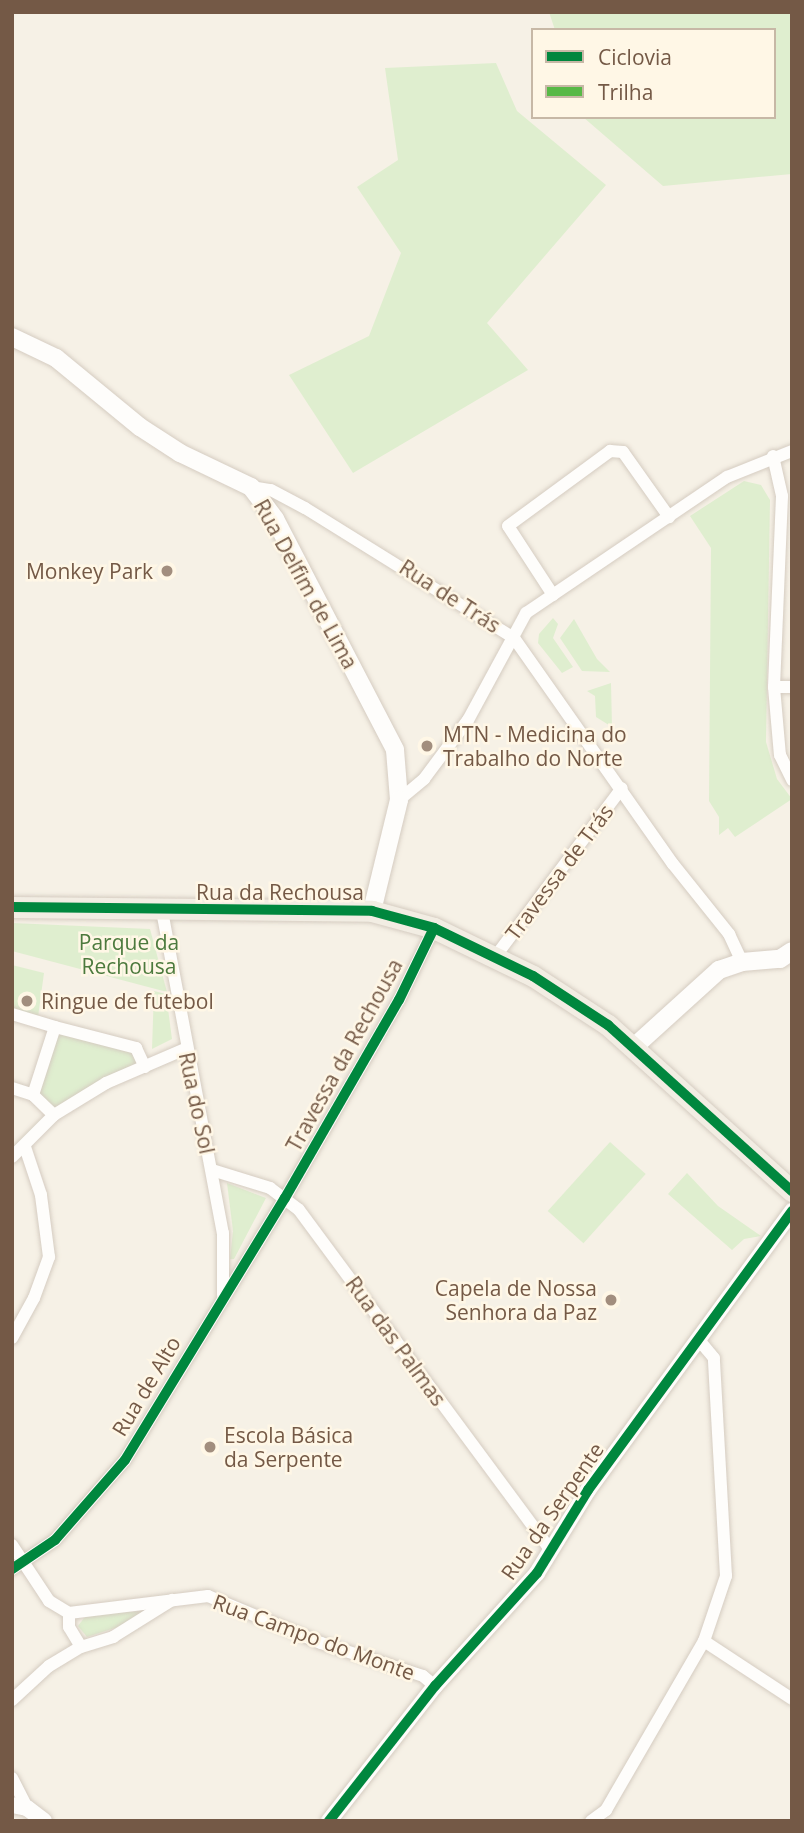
<!DOCTYPE html>
<html>
<head>
<meta charset="utf-8">
<style>
	body { margin:0 }
	#map { position:relative; width:804px; height:1833px; overflow:hidden; background:#f6f1e6; font-family:"Open Sans",sans-serif }
	div>[style] { position:absolute }
	.green>* { inset:0; background:#dfeecf; transform-origin:0 0 }
	.roads { filter:drop-shadow(0 0 2px #d5ccc1) drop-shadow(0 0 2px #d5ccc1) }
	.minor>* { height:12px; margin:-6px; padding:0 6px; transform-origin:6px; border-radius:6px; background:#fefdfb }
	.tertiary>* { height:16px; margin:-8px; padding:0 8px; transform-origin:8px; border-radius:8px; background:#fefdfb }
	.secondary>* { height:18px; margin:-9px; padding:0 9px; transform-origin:9px; border-radius:9px; background:#fefdfb }
	.primary>* { height:21px; margin:-10.5px; padding:0 10.5px; transform-origin:10.5px; border-radius:10.5px; background:#f2ede3 }
	.quiet>* { height:9px; margin-top:-4.5px; transform-origin:0; background:repeating-linear-gradient(90deg,#58b947 0 18px,transparent 0 27px) }
	.cycleway>* { height:10px; margin:-5px; padding:0 5px; transform-origin:5px; border-radius:5px; background:#00873e }
	.dots>* { width:19px; height:19px; translate:-50% -50%; box-sizing:border-box; border:4px solid #fff7e6; border-radius:50% }
	span { translate:-50% -50%; white-space:nowrap; text-align:center; line-height:1.15; -webkit-text-stroke:5px #fff7e6; paint-order:stroke }
	.poi-label { font-size:21px; color:#745946 }
	.right { translate:-100% -50%; text-align:right }
	.left { translate:0 -50%; text-align:left }
	.street-label { font-size:21px; color:#745946 }
	.park-label { font-size:21px; color:#4c7a3d }
	.frame { position:absolute; inset:0; border:14px solid #745946; pointer-events:none }
	.legend { position:absolute; left:531px; top:28px; width:245px; height:91px; box-sizing:border-box; background:#fff7e6; border:2px solid #c7b8a6; margin:0; padding:9px 12px; list-style:none; font-size:21px; color:#745946 }
	.legend li { display:flex; align-items:center; gap:14px; height:35px }
	.legend b { width:35px; border:2px solid #c7b8a6 }
</style>
</head>
<body>
<div id="map">
	<div class="green">
		<div style="clip-path:polygon(549px 12px,792px 12px,792px 174px,663px 186px,583px 117px,774px 117px,774px 30px,555px 30px)"></div>
		<div style="clip-path:polygon(496px 63px,517px 111px,606px 185px,487px 323px,528px 370px,353px 473px,289px 375px,369px 336px,401px 253px,357px 187px,398px 160px,385px 68px)"></div>
		<div style="clip-path:polygon(744px 481px,761px 485px,770px 500px,766px 742px,777px 779px,792px 799px,735px 837px,728px 828px,719px 835px,719px 817px,709px 801px,711px 548px,690px 516px)"></div>
		<div style="clip-path:polygon(553px 618px,558px 624px,553px 638px,573px 667px,562px 673px,538px 643px,539px 634px)"></div>
		<div style="clip-path:polygon(574px 619px,597px 659px,610px 672px,582px 671px,560px 638px)"></div>
		<div style="clip-path:polygon(611px 683px,612px 727px,596px 717px,595px 696px,587px 691px)"></div>
		<div style="clip-path:polygon(12px 923px,150px 929px,167px 992px,12px 951px)"></div>
		<div style="clip-path:polygon(12px 965px,44px 973px,38px 1017px,12px 1010px)"></div>
		<div style="clip-path:polygon(154px 991px,166px 994px,172px 1039px,152px 1049px)"></div>
		<div style="clip-path:polygon(57px 1030px,135px 1050px,141px 1065px,55px 1112px,35px 1094px)"></div>
		<div style="left:610px;top:1142px;width:48px;height:93px;rotate:42deg"></div>
		<div style="clip-path:polygon(687px 1173px,718px 1206px,761px 1236px,744px 1239px,732px 1250px,668px 1194px)"></div>
		<div style="clip-path:polygon(227px 1183px,266px 1198px,234px 1259px,230px 1259px,233px 1231px)"></div>
		<div style="clip-path:polygon(151px 1611px,130px 1623px,87px 1637px,78px 1626px,87px 1614px)"></div>
	</div>
	<div class="roads">
		<div class="minor">
			<div style="left:773px;top:456px;width:41px;rotate:77.3deg"></div>
			<div style="left:782px;top:496px;width:191px;rotate:92.4deg"></div>
			<div style="left:774px;top:687px;width:68px;rotate:85deg"></div>
			<div style="left:780px;top:755px;width:28px;rotate:64deg"></div>
			<div style="left:251px;top:487px;width:20px;rotate:9deg"></div>
			<div style="left:271px;top:490px;width:38px;rotate:28deg"></div>
			<div style="left:305px;top:508px;width:246px;rotate:31.9deg"></div>
			<div style="left:514px;top:638px;width:276px;rotate:54.9deg"></div>
			<div style="left:673px;top:864px;width:90px;rotate:51.3deg"></div>
			<div style="left:729px;top:934px;width:31px;rotate:65deg"></div>
			<div style="left:553px;top:595px;width:82px;rotate:-123.1deg"></div>
			<div style="left:508px;top:526px;width:127px;rotate:-36.3deg"></div>
			<div style="left:610px;top:451px;width:13px;rotate:4deg"></div>
			<div style="left:623px;top:452px;width:80px;rotate:54.7deg"></div>
			<div style="left:774px;top:687px;width:18px"></div>
			<div style="left:399px;top:800px;width:33px;rotate:-40deg"></div>
			<div style="left:424px;top:779px;width:74px;rotate:-53.3deg"></div>
			<div style="left:468px;top:720px;width:122px;rotate:-61.5deg"></div>
			<div style="left:526px;top:613px;width:243px;rotate:-34.1deg"></div>
			<div style="left:727px;top:477px;width:70px;rotate:-21.8deg"></div>
			<div style="left:162px;top:911px;width:328px;rotate:79.3deg"></div>
			<div style="left:223px;top:1233px;width:62px;rotate:90deg"></div>
			<div style="left:495px;top:957px;width:211px;rotate:-53.1deg"></div>
			<div style="left:12px;top:1014px;width:45px;rotate:16.8deg"></div>
			<div style="left:12px;top:1088px;width:22px;rotate:18deg"></div>
			<div style="left:33px;top:1095px;width:29px;rotate:44deg"></div>
			<div style="left:33px;top:1095px;width:71px;rotate:-72.1deg"></div>
			<div style="left:55px;top:1027px;width:84px;rotate:14.5deg"></div>
			<div style="left:136px;top:1048px;width:21px;rotate:65deg"></div>
			<div style="left:12px;top:1157px;width:59px;rotate:-45deg"></div>
			<div style="left:54px;top:1115px;width:61px;rotate:-31.6deg"></div>
			<div style="left:106px;top:1083px;width:86px;rotate:-23.3deg"></div>
			<div style="left:212px;top:1170px;width:61px;rotate:17.2deg"></div>
			<div style="left:270px;top:1188px;width:36px;rotate:37deg"></div>
			<div style="left:299px;top:1210px;width:423px;rotate:53.5deg"></div>
			<div style="left:12px;top:1338px;width:46px;rotate:-61.2deg"></div>
			<div style="left:34px;top:1298px;width:44px;rotate:-69.9deg"></div>
			<div style="left:49px;top:1257px;width:63px;rotate:-97.4deg"></div>
			<div style="left:41px;top:1195px;width:51px;rotate:-108.4deg"></div>
			<div style="left:12px;top:1545px;width:67px;rotate:56.5deg"></div>
			<div style="left:49px;top:1601px;width:23px;rotate:31deg"></div>
			<div style="left:69px;top:1613px;width:140px;rotate:-7deg"></div>
			<div style="left:208px;top:1596px;width:122px;rotate:22.6deg"></div>
			<div style="left:321px;top:1643px;width:107px;rotate:17.9deg"></div>
			<div style="left:423px;top:1676px;width:16px;rotate:40deg"></div>
			<div style="left:12px;top:1569px;width:52px;rotate:-34deg"></div>
			<div style="left:55px;top:1540px;width:106px;rotate:-48.8deg"></div>
			<div style="left:125px;top:1460px;width:307px;rotate:-58.6deg"></div>
			<div style="left:285px;top:1198px;width:228px;rotate:-60.1deg"></div>
			<div style="left:399px;top:1000px;width:80px;rotate:-64.1deg"></div>
			<div style="left:69px;top:1613px;width:14px;rotate:90deg"></div>
			<div style="left:69px;top:1627px;width:23px;rotate:59deg"></div>
			<div style="left:704px;top:1641px;width:105px;rotate:33.4deg"></div>
			<div style="left:12px;top:1700px;width:50px;rotate:-42.6deg"></div>
			<div style="left:49px;top:1666px;width:37px;rotate:-31deg"></div>
			<div style="left:81px;top:1647px;width:34px;rotate:-17deg"></div>
			<div style="left:113px;top:1637px;width:70px;rotate:-32.1deg"></div>
			<div style="left:12px;top:1778px;width:34px;rotate:63deg"></div>
			<div style="left:591px;top:1821px;width:19px;rotate:-36deg"></div>
			<div style="left:606px;top:1810px;width:195px;rotate:-59.9deg"></div>
			<div style="left:704px;top:1641px;width:69px;rotate:-71.3deg"></div>
			<div style="left:726px;top:1576px;width:218px;rotate:-93.2deg"></div>
			<div style="left:714px;top:1358px;width:25px;rotate:-130deg"></div>
		</div>
		<div class="tertiary">
			<div style="left:12px;top:1805px;width:15px;rotate:11deg"></div>
			<div style="left:27px;top:1808px;width:21px;rotate:37deg"></div>
			<div style="left:329px;top:1821px;width:172px;rotate:-51.9deg"></div>
			<div style="left:435px;top:1686px;width:152px;rotate:-47.9deg"></div>
			<div style="left:537px;top:1573px;width:97px;rotate:-58.4deg"></div>
			<div style="left:588px;top:1490px;width:346px;rotate:-53.8deg"></div>
		</div>
		<div class="secondary">
			<div style="left:12px;top:337px;width:49px;rotate:25.5deg"></div>
			<div style="left:56px;top:358px;width:109px;rotate:39.4deg"></div>
			<div style="left:140px;top:427px;width:48px;rotate:33deg"></div>
			<div style="left:180px;top:453px;width:79px;rotate:25.6deg"></div>
			<div style="left:251px;top:487px;width:40px;rotate:53deg"></div>
			<div style="left:275px;top:519px;width:260px;rotate:62.5deg"></div>
			<div style="left:395px;top:750px;width:50px;rotate:85.4deg"></div>
			<div style="left:399px;top:800px;width:114px;rotate:103.7deg"></div>
			<div style="left:634px;top:1047px;width:115px;rotate:-42.2deg"></div>
			<div style="left:719px;top:970px;width:24px;rotate:-19deg"></div>
			<div style="left:742px;top:962px;width:38px;rotate:-5deg"></div>
			<div style="left:780px;top:959px;width:14px;rotate:-34deg"></div>
		</div>
		<div class="primary">
			<div style="left:12px;top:907px;width:360px;rotate:0.6deg"></div>
			<div style="left:372px;top:911px;width:64px;rotate:15.3deg"></div>
			<div style="left:434px;top:928px;width:110px;rotate:25.9deg"></div>
			<div style="left:533px;top:976px;width:90px;rotate:33.2deg"></div>
			<div style="left:608px;top:1025px;width:248px;rotate:42.1deg"></div>
		</div>
	</div>
	<div class="quiet">
		<div style="left:791px;top:568px;width:1px"></div>
	</div>
	<div class="cycleway">
		<div style="left:12px;top:907px;width:360px;rotate:0.6deg"></div>
		<div style="left:372px;top:911px;width:64px;rotate:15.3deg"></div>
		<div style="left:434px;top:928px;width:110px;rotate:25.9deg"></div>
		<div style="left:533px;top:976px;width:90px;rotate:33.2deg"></div>
		<div style="left:608px;top:1025px;width:248px;rotate:42.1deg"></div>
		<div style="left:12px;top:1569px;width:52px;rotate:-34deg"></div>
		<div style="left:55px;top:1540px;width:106px;rotate:-48.8deg"></div>
		<div style="left:125px;top:1460px;width:307px;rotate:-58.6deg"></div>
		<div style="left:285px;top:1198px;width:228px;rotate:-60.1deg"></div>
		<div style="left:399px;top:1000px;width:80px;rotate:-64.1deg"></div>
		<div style="left:329px;top:1821px;width:172px;rotate:-51.9deg"></div>
		<div style="left:435px;top:1686px;width:152px;rotate:-47.9deg"></div>
		<div style="left:537px;top:1573px;width:97px;rotate:-58.4deg"></div>
		<div style="left:588px;top:1490px;width:346px;rotate:-53.8deg"></div>
	</div>
	<div class="dots">
		<div style="left:167px;top:571px;background:#a28e7e"></div>
		<div style="left:427px;top:746px;background:#a28e7e"></div>
		<div style="left:27px;top:1001px;background:#a28e7e"></div>
		<div style="left:611px;top:1300px;background:#a28e7e"></div>
		<div style="left:210px;top:1447px;background:#a28e7e"></div>
	</div>
	<div class="poi-label">
		<span class="right" style="left:153px;top:571px">Monkey Park</span>
		<span class="left" style="left:443px;top:746px">MTN - Medicina do<br>Trabalho do Norte</span>
		<span class="left" style="left:41px;top:1001px">Ringue de futebol</span>
		<span class="right" style="left:597px;top:1300px">Capela de Nossa<br>Senhora da Paz</span>
		<span class="left" style="left:224px;top:1447px">Escola Básica<br>da Serpente</span>
	</div>
	<div class="street-label">
		<span style="left:306px;top:584px;rotate:61deg">Rua Delfim de Lima</span>
		<span style="left:450px;top:596px;rotate:33deg">Rua de Trás</span>
		<span style="left:559px;top:872px;rotate:-53deg">Travessa de Trás</span>
		<span style="left:280px;top:892px">Rua da Rechousa</span>
		<span style="left:344px;top:1055px;rotate:-61deg">Travessa da Rechousa</span>
		<span style="left:197px;top:1103px;rotate:78deg">Rua do Sol</span>
		<span style="left:396px;top:1341px;rotate:54deg">Rua das Palmas</span>
		<span style="left:146px;top:1386px;rotate:-59deg">Rua de Alto</span>
		<span style="left:552px;top:1511px;rotate:-55deg">Rua da Serpente</span>
		<span style="left:314px;top:1637px;rotate:20deg">Rua Campo do Monte</span>
	</div>
	<div class="park-label">
		<span style="left:129px;top:954px">Parque da<br>Rechousa</span>
	</div>
	<div class="frame"></div>
	<ul class="legend">
	<li><b style="height:9px;background:#00873e"></b>Ciclovia</li>
	<li><b style="height:9px;background:#58b947"></b>Trilha</li>
	</ul>
</div>
</body>
</html>
